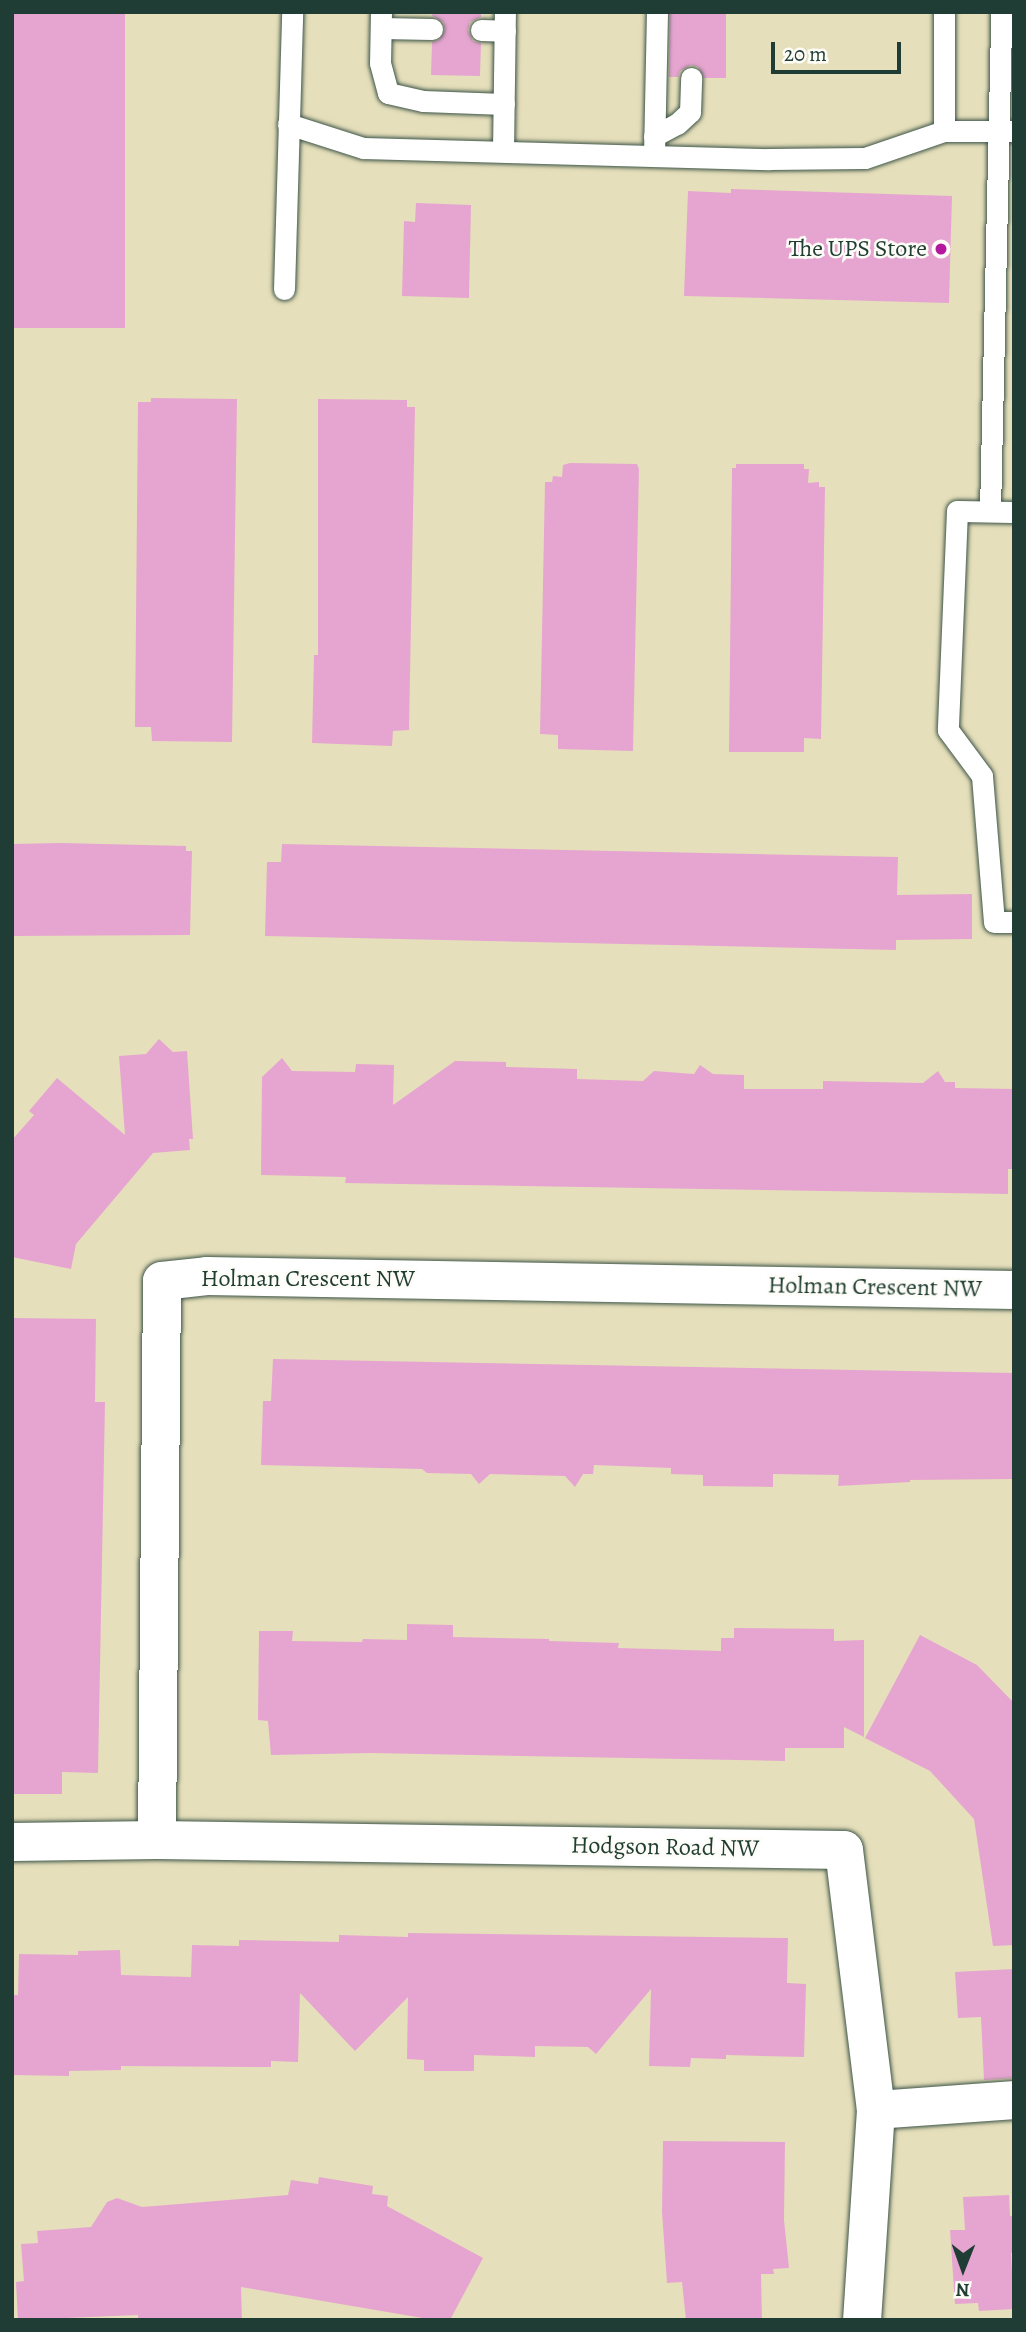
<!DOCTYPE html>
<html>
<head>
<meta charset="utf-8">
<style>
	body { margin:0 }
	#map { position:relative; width:1026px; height:2332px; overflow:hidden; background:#e6dfbb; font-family:Alegreya,serif }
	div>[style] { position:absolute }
	.building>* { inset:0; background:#e6a5d0; transform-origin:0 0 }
	.roads { filter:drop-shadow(0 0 2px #3d5548) drop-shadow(0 0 2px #3d5548) }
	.service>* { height:21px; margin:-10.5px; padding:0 10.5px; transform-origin:10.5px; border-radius:10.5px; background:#fff }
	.minor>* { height:38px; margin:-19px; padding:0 19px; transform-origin:19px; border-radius:19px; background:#fff }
	.tertiary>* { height:38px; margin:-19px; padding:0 19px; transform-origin:19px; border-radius:19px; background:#fff }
	.dots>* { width:19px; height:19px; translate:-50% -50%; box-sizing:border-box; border:4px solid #fdfcf7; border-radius:50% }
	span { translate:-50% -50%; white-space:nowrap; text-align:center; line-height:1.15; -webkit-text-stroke:5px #fdfcf7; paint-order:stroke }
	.poi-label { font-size:24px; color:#1f3d34 }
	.right { translate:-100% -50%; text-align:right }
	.street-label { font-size:24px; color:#1f3d34 }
	.frame { position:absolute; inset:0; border:14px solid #1f3d34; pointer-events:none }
	.north { position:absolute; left:928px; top:2234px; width:70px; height:70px; -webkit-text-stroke:5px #fdfcf7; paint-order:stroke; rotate:181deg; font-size:19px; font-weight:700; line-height:28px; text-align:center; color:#1f3d34 }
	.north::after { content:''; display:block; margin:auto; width:24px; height:32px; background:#1f3d34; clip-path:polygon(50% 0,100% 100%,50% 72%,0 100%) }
	.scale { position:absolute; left:771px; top:42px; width:130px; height:32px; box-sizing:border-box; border:4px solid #1f3d34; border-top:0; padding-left:9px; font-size:21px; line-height:24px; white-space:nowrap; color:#1f3d34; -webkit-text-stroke:5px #fdfcf7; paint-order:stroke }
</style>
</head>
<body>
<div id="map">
	<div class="building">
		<div style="left:12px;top:12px;width:113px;height:316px"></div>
		<div style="clip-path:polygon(433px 12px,481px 12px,481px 17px,470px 22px,468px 30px,473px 41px,481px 43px,480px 76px,431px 75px,432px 42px,439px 40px,445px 30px,443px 22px,432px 16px)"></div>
		<div style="clip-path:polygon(670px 12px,726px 12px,726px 78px,704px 78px,698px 67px,691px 65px,680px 71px,678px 77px,669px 77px)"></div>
		<div style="clip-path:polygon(731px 189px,952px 196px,949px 303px,684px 296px,688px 191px,731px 193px)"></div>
		<div style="clip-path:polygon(416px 203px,471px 205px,469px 298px,402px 296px,404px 221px,415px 222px)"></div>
		<div style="clip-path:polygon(151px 398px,237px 399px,232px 742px,152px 741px,151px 727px,135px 727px,138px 402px,151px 402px)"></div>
		<div style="clip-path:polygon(318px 399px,407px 400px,407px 407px,415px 407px,409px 730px,393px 731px,392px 746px,312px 743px,314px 655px,318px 655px)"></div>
		<div style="clip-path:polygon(570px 463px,637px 464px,639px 469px,633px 751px,558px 749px,558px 735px,540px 734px,545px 482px,552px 482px,553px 476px,562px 477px,563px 465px)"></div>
		<div style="clip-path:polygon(736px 464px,804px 464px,804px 469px,809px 469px,808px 483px,819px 482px,819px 487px,825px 487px,821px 739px,804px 738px,804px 752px,729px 752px,732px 468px,736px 468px)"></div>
		<div style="clip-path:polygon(61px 843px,186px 846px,186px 851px,192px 851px,190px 935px,12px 936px,12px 844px)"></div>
		<div style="clip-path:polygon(282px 844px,898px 857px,897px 895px,972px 894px,972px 939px,896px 940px,896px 950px,265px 936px,267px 862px,281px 862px)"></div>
		<div style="clip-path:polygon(159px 1039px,173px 1052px,187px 1051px,193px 1139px,189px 1139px,190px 1150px,153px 1153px,76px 1244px,71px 1269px,12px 1257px,12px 1140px,34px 1115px,29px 1111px,57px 1078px,125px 1135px,119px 1056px,146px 1054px)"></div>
		<div style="clip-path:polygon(282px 1058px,292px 1071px,355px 1072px,356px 1064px,394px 1065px,393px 1105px,455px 1061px,506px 1062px,506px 1067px,577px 1069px,577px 1079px,643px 1081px,654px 1071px,694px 1074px,700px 1065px,713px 1074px,744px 1075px,744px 1089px,823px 1089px,823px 1081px,923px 1083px,938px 1071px,945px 1082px,955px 1082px,955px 1088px,1014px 1089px,1014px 1162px,1012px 1169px,1008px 1169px,1008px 1194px,401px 1184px,345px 1183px,346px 1177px,261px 1175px,262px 1077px)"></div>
		<div style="clip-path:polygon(12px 1318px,96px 1319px,95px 1402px,105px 1402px,98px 1773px,62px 1772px,62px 1794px,12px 1794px)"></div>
		<div style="clip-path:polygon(273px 1359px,1014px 1373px,1014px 1479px,910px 1480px,910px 1482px,838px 1486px,839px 1475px,773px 1474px,773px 1487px,703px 1486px,703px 1475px,671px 1474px,671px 1468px,594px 1465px,593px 1474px,583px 1474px,575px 1487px,565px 1476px,490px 1474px,479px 1484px,471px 1474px,427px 1473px,422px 1469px,261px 1465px,263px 1401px,271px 1401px)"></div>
		<div style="clip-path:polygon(407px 1624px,453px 1625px,453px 1637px,549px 1639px,549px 1641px,619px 1643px,618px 1648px,721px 1651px,721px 1638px,734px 1638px,734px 1628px,834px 1629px,834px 1641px,864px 1640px,864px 1737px,844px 1727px,844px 1748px,785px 1748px,785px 1761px,371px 1753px,271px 1755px,268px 1721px,258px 1720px,259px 1631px,293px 1631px,292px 1641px,362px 1642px,363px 1639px,407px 1640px)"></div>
		<div style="clip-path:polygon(920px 1635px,977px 1665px,1014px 1703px,1014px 1945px,993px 1946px,974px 1819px,930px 1771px,865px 1738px)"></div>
		<div style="clip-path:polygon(408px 1933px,788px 1938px,787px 1983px,806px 1984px,804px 2057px,726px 2055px,726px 2059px,691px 2058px,690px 2067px,649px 2066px,651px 1989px,596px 2054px,588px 2047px,535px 2046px,535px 2057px,474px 2055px,474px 2071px,424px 2071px,424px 2060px,407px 2059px,408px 1997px,355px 2051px,300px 1993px,298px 2062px,271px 2061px,271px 2067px,121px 2066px,121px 2070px,69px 2071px,69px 2076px,12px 2075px,12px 1995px,18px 1995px,19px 1954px,78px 1955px,78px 1951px,120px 1950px,121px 1975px,191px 1977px,192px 1945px,239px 1946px,239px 1940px,339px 1942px,339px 1935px,408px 1937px)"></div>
		<div style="clip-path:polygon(1014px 1969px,1014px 2078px,984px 2080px,981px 2017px,958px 2018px,955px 1972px)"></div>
		<div style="clip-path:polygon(663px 2141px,785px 2142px,784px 2220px,789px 2268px,773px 2269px,774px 2274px,761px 2274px,762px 2320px,686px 2320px,682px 2282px,667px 2283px,662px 2212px)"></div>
		<div style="clip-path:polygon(319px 2177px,373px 2186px,372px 2194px,388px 2196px,387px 2206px,483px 2258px,450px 2320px,434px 2320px,241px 2287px,242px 2320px,138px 2320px,138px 2315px,18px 2320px,16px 2282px,24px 2281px,21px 2244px,38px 2243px,37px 2231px,91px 2227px,107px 2202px,117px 2198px,142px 2207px,288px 2195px,291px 2180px,318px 2184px)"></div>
		<div style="clip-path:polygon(1009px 2195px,1010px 2216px,1014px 2216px,1014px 2253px,1011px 2253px,1014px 2309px,979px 2311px,978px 2303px,955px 2304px,950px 2230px,965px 2230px,963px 2197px)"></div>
	</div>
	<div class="roads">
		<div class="service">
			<div style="left:381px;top:12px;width:51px;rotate:91.1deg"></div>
			<div style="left:380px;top:63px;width:31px;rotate:75deg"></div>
			<div style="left:388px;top:93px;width:36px;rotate:13deg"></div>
			<div style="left:423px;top:101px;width:81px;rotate:2.1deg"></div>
			<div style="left:381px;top:28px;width:51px;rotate:1.1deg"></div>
			<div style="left:481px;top:30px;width:24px;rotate:2deg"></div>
			<div style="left:288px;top:124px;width:79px;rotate:17.7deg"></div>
			<div style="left:363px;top:148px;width:406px;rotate:1.6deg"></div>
			<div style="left:769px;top:159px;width:96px;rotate:-0.6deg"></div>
			<div style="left:865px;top:158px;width:83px;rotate:-18.9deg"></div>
			<div style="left:944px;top:131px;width:70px"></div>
			<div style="left:944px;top:131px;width:119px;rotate:-90deg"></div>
			<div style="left:654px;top:136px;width:26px;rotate:-28deg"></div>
			<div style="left:677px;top:124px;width:18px;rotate:-43deg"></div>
			<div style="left:690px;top:112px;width:34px;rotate:-88deg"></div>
			<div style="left:503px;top:151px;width:139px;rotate:-89.2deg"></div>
			<div style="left:654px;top:155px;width:143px;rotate:-88.8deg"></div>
			<div style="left:284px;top:289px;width:277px;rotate:-88.3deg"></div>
			<div style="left:990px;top:511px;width:499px;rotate:-88.7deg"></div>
			<div style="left:1014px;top:512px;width:57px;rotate:-179deg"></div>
			<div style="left:957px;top:511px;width:219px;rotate:92.4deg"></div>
			<div style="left:948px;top:730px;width:57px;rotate:53.5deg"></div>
			<div style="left:982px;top:776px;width:146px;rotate:85.3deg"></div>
			<div style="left:994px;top:922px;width:20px"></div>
		</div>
		<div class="minor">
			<div style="left:157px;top:1840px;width:559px;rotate:-89.49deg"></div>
			<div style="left:162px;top:1281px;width:45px;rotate:-6.3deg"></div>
			<div style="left:207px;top:1276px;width:807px;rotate:0.99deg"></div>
			<div style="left:876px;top:2110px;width:138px;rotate:-4.1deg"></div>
		</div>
		<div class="tertiary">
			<div style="left:12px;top:1842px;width:145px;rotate:-0.8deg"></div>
			<div style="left:157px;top:1840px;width:687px;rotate:0.83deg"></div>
			<div style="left:844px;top:1850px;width:262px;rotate:83deg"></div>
			<div style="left:876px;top:2110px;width:210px;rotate:93.8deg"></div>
		</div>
	</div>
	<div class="dots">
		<div style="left:941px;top:249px;background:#b5179e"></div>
	</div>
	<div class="poi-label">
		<span class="right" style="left:927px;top:249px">The UPS Store</span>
	</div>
	<div class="street-label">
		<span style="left:308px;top:1279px">Holman Crescent NW</span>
		<span style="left:875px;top:1287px;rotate:1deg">Holman Crescent NW</span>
		<span style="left:665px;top:1847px;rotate:1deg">Hodgson Road NW</span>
	</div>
	<div class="frame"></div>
	<div class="north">N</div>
	<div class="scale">20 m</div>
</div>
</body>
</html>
